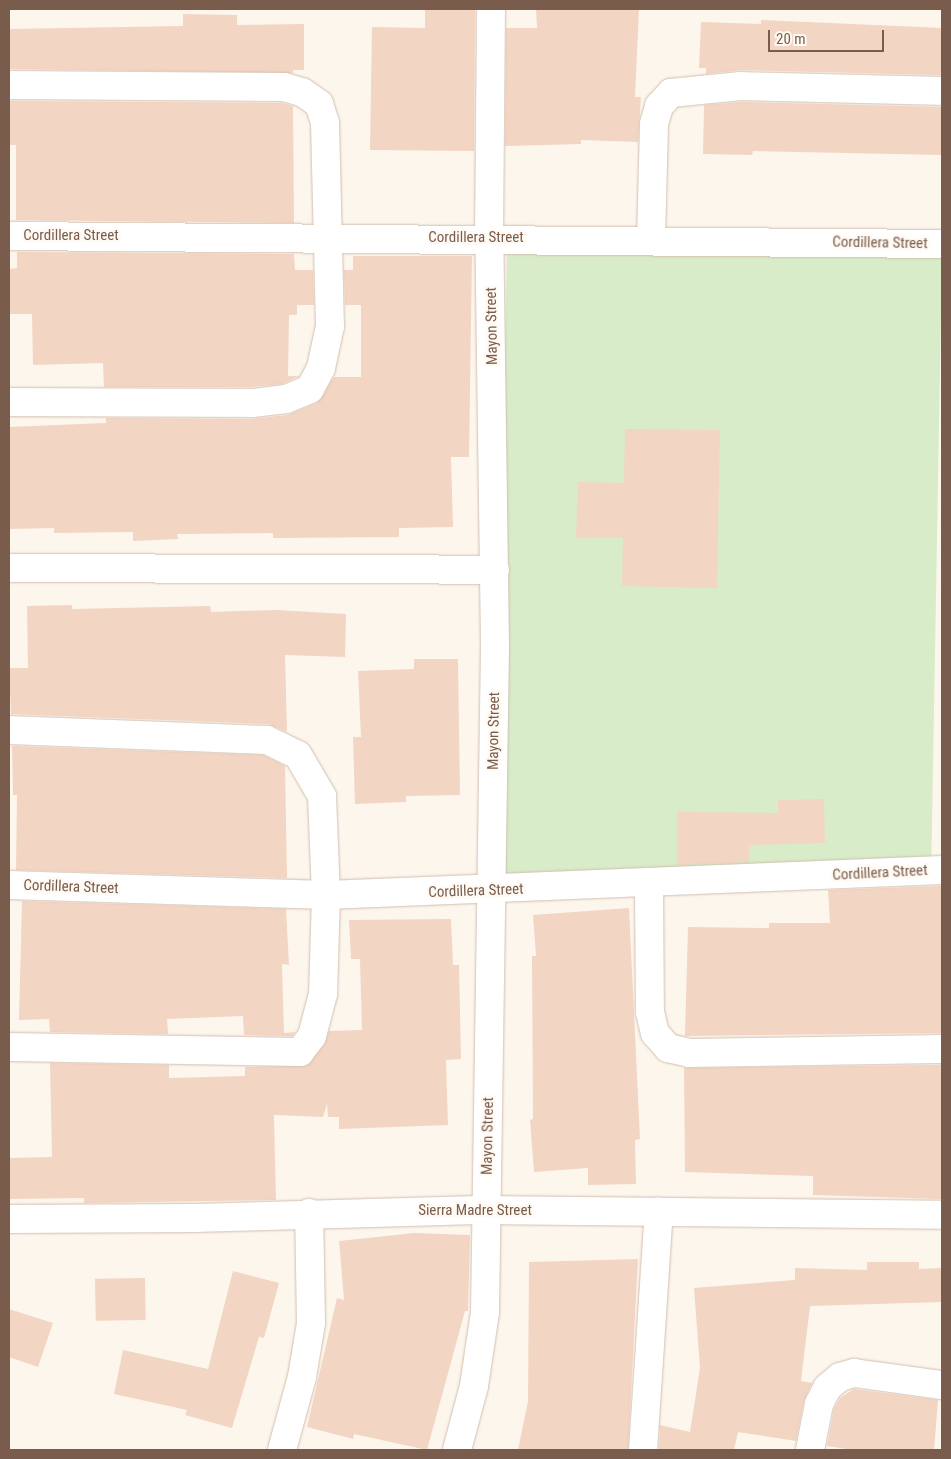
<!DOCTYPE html>
<html>
<head>
<meta charset="utf-8">
<style>
	body { margin:0 }
	#map { position:relative; width:951px; height:1459px; overflow:hidden; background:#fdf6ec; font-family:"Roboto Condensed",sans-serif }
	div>[style] { position:absolute }
	.green>* { inset:0; background:#d8ecc9; transform-origin:0 0 }
	.building>* { inset:0; background:#f3d5c3; transform-origin:0 0 }
	.roads { filter:drop-shadow(0 0 1px #d1beb0) drop-shadow(0 0 1px #d1beb0) }
	.street>* { height:28px; margin:-14px; padding:0 14px; transform-origin:14px; border-radius:14px; background:#fff }
	span { translate:-50% -50%; white-space:nowrap; text-align:center; line-height:1.15; -webkit-text-stroke:5px #fffaf3; paint-order:stroke }
	.street-label { font-size:15px; color:#7a5c4d }
	.frame { position:absolute; inset:0; border:10px solid #7a5c4d; pointer-events:none }
	.scale { position:absolute; left:768px; top:30px; width:116px; height:22px; box-sizing:border-box; border:2px solid #7a5c4d; border-top:0; padding-left:6px; font-size:15px; line-height:18px; white-space:nowrap; color:#7a5c4d; -webkit-text-stroke:4px #fffaf3; paint-order:stroke }
</style>
</head>
<body>
<div id="map">
	<div class="green">
		<div style="left:507px;top:248px;width:435px;height:627px;rotate:1deg"></div>
	</div>
	<div class="building">
		<div style="clip-path:polygon(425px 9px,475px 9px,474px 151px,370px 150px,372px 27px,425px 28px)"></div>
		<div style="clip-path:polygon(536px 9px,639px 9px,635px 97px,641px 97px,638px 142px,581px 140px,581px 144px,505px 146px,506px 28px,537px 28px)"></div>
		<div style="clip-path:polygon(183px 14px,237px 15px,237px 25px,304px 24px,304px 70px,293px 70px,293px 73px,9px 69px,9px 29px,183px 26px)"></div>
		<div style="clip-path:polygon(761px 20px,942px 28px,942px 75px,741px 70px,706px 74px,706px 68px,699px 68px,701px 22px,761px 24px)"></div>
		<div style="clip-path:polygon(10px 101px,282px 103px,293px 106px,294px 223px,16px 220px,16px 145px,9px 145px)"></div>
		<div style="clip-path:polygon(742px 102px,942px 107px,942px 155px,753px 151px,752px 155px,703px 154px,704px 105px)"></div>
		<div style="clip-path:polygon(17px 252px,294px 254px,295px 270px,313px 270px,314px 305px,297px 305px,297px 315px,289px 315px,288px 376px,299px 376px,282px 384px,251px 387px,104px 387px,103px 363px,33px 365px,32px 314px,9px 314px,9px 269px,17px 268px)"></div>
		<div style="clip-path:polygon(353px 256px,472px 256px,469px 457px,451px 457px,453px 527px,399px 528px,399px 537px,273px 538px,273px 533px,177px 534px,178px 539px,133px 541px,133px 532px,54px 533px,54px 528px,9px 529px,9px 427px,106px 423px,106px 418px,252px 419px,288px 415px,317px 403px,334px 377px,361px 377px,361px 305px,345px 305px,344px 270px,353px 270px)"></div>
		<div style="clip-path:polygon(625px 429px,720px 430px,717px 588px,622px 586px,623px 538px,576px 538px,578px 482px,624px 483px)"></div>
		<div style="clip-path:polygon(72px 605px,72px 609px,210px 606px,211px 612px,275px 610px,346px 614px,345px 657px,285px 655px,287px 732px,268px 724px,11px 714px,9px 668px,28px 668px,27px 606px)"></div>
		<div style="clip-path:polygon(414px 659px,458px 659px,460px 795px,406px 796px,406px 802px,355px 804px,353px 737px,361px 737px,358px 671px,414px 669px)"></div>
		<div style="clip-path:polygon(12px 746px,263px 755px,285px 766px,287px 878px,16px 870px,17px 795px,13px 795px)"></div>
		<div style="clip-path:polygon(824px 799px,825px 843px,749px 845px,749px 862px,677px 865px,677px 812px,778px 813px,778px 800px)"></div>
		<div style="clip-path:polygon(942px 886px,942px 1033px,685px 1036px,688px 927px,769px 928px,769px 923px,830px 923px,828px 890px)"></div>
		<div style="clip-path:polygon(22px 901px,286px 909px,289px 965px,282px 964px,284px 1033px,295px 1032px,292px 1036px,244px 1035px,243px 1016px,167px 1019px,168px 1034px,50px 1032px,49px 1019px,19px 1020px)"></div>
		<div style="clip-path:polygon(629px 908px,640px 1139px,635px 1140px,636px 1184px,588px 1185px,588px 1168px,534px 1172px,530px 1120px,533px 1119px,532px 956px,536px 956px,533px 915px)"></div>
		<div style="clip-path:polygon(451px 919px,453px 965px,459px 965px,461px 1059px,446px 1060px,448px 1125px,339px 1129px,339px 1117px,328px 1117px,327px 1104px,323px 1117px,274px 1115px,276px 1200px,84px 1203px,84px 1198px,9px 1199px,9px 1158px,52px 1157px,50px 1063px,169px 1065px,169px 1078px,245px 1076px,245px 1067px,306px 1066px,324px 1045px,329px 1031px,362px 1030px,360px 959px,351px 959px,349px 920px)"></div>
		<div style="clip-path:polygon(942px 1065px,942px 1199px,813px 1195px,813px 1176px,685px 1172px,684px 1068px)"></div>
		<div style="clip-path:polygon(414px 1233px,470px 1235px,468px 1311px,465px 1311px,427px 1450px,354px 1434px,353px 1439px,307px 1427px,337px 1298px,344px 1300px,339px 1241px)"></div>
		<div style="clip-path:polygon(638px 1259px,628px 1450px,518px 1450px,528px 1401px,529px 1262px)"></div>
		<div style="clip-path:polygon(867px 1262px,919px 1262px,919px 1269px,942px 1268px,942px 1302px,810px 1306px,801px 1381px,812px 1383px,804px 1401px,796px 1441px,738px 1432px,734px 1450px,659px 1450px,660px 1425px,690px 1432px,700px 1368px,694px 1288px,795px 1280px,795px 1268px,867px 1270px)"></div>
		<div style="clip-path:polygon(233px 1271px,279px 1283px,264px 1338px,259px 1337px,232px 1428px,185px 1415px,187px 1410px,114px 1394px,123px 1350px,208px 1369px)"></div>
		<div style="left:145px;top:1278px;width:42px;height:50px;rotate:89deg"></div>
		<div style="clip-path:polygon(9px 1309px,53px 1323px,38px 1367px,9px 1357px)"></div>
		<div style="clip-path:polygon(854px 1389px,938px 1400px,934px 1450px,853px 1450px,827px 1446px,834px 1409px,840px 1398px)"></div>
	</div>
	<div class="roads">
		<div class="street">
			<div style="left:9px;top:85px;width:275px;rotate:0.4deg"></div>
			<div style="left:284px;top:87px;width:19px;rotate:16deg"></div>
			<div style="left:302px;top:92px;width:21px;rotate:35deg"></div>
			<div style="left:319px;top:104px;width:20px;rotate:72deg"></div>
			<div style="left:325px;top:123px;width:203px;rotate:88.6deg"></div>
			<div style="left:330px;top:326px;width:43px;rotate:102.1deg"></div>
			<div style="left:321px;top:368px;width:24px;rotate:118deg"></div>
			<div style="left:310px;top:389px;width:26px;rotate:157deg"></div>
			<div style="left:286px;top:399px;width:34px;rotate:173deg"></div>
			<div style="left:252px;top:403px;width:243px;rotate:-179.8deg"></div>
			<div style="left:9px;top:236px;width:933px;rotate:0.49deg"></div>
			<div style="left:651px;top:240px;width:116px;rotate:-88.5deg"></div>
			<div style="left:654px;top:124px;width:19px;rotate:-74deg"></div>
			<div style="left:659px;top:106px;width:18px;rotate:-47deg"></div>
			<div style="left:671px;top:93px;width:70px;rotate:-5.7deg"></div>
			<div style="left:741px;top:86px;width:201px;rotate:1.4deg"></div>
			<div style="left:9px;top:568px;width:486px;rotate:0.2deg"></div>
			<div style="left:9px;top:730px;width:258px;rotate:2.2deg"></div>
			<div style="left:267px;top:740px;width:34px;rotate:26deg"></div>
			<div style="left:298px;top:755px;width:48px;rotate:59.7deg"></div>
			<div style="left:322px;top:796px;width:99px;rotate:87.7deg"></div>
			<div style="left:326px;top:895px;width:99px;rotate:91.7deg"></div>
			<div style="left:323px;top:994px;width:43px;rotate:104.7deg"></div>
			<div style="left:312px;top:1036px;width:20px;rotate:127deg"></div>
			<div style="left:300px;top:1052px;width:291px;rotate:-179deg"></div>
			<div style="left:649px;top:884px;width:128px;rotate:89.6deg"></div>
			<div style="left:650px;top:1012px;width:22px;rotate:77deg"></div>
			<div style="left:655px;top:1033px;width:20px;rotate:49deg"></div>
			<div style="left:668px;top:1048px;width:22px;rotate:13deg"></div>
			<div style="left:689px;top:1053px;width:253px;rotate:-0.9deg"></div>
			<div style="left:9px;top:885px;width:317px;rotate:1.8deg"></div>
			<div style="left:326px;top:895px;width:617px;rotate:-2.32deg"></div>
			<div style="left:9px;top:1219px;width:186px;rotate:-0.3deg"></div>
			<div style="left:195px;top:1218px;width:292px;rotate:-1.6deg"></div>
			<div style="left:487px;top:1210px;width:455px;rotate:0.6deg"></div>
			<div style="left:282px;top:1450px;width:76px;rotate:-74.7deg"></div>
			<div style="left:302px;top:1377px;width:55px;rotate:-80.5deg"></div>
			<div style="left:311px;top:1323px;width:110px;rotate:-91deg"></div>
			<div style="left:457px;top:1450px;width:66px;rotate:-75.1deg"></div>
			<div style="left:474px;top:1386px;width:75px;rotate:-81.5deg"></div>
			<div style="left:485px;top:1312px;width:666px;rotate:-89.14deg"></div>
			<div style="left:495px;top:646px;width:408px;rotate:-90.8deg"></div>
			<div style="left:489px;top:238px;width:229px;rotate:-89.5deg"></div>
			<div style="left:643px;top:1450px;width:239px;rotate:-86.2deg"></div>
			<div style="left:810px;top:1450px;width:47px;rotate:-78.9deg"></div>
			<div style="left:819px;top:1404px;width:18px;rotate:-63deg"></div>
			<div style="left:827px;top:1388px;width:17px;rotate:-40deg"></div>
			<div style="left:840px;top:1377px;width:15px;rotate:-16deg"></div>
			<div style="left:854px;top:1373px;width:89px;rotate:7.8deg"></div>
		</div>
	</div>
	<div class="street-label">
		<span style="left:71px;top:236px">Cordillera Street</span>
		<span style="left:476px;top:238px">Cordillera Street</span>
		<span style="left:880px;top:243px;rotate:1deg">Cordillera Street</span>
		<span style="left:492px;top:326px;rotate:-91deg">Mayon Street</span>
		<span style="left:494px;top:731px;rotate:-89deg">Mayon Street</span>
		<span style="left:880px;top:873px;rotate:-3deg">Cordillera Street</span>
		<span style="left:71px;top:887px;rotate:2deg">Cordillera Street</span>
		<span style="left:476px;top:891px;rotate:-2deg">Cordillera Street</span>
		<span style="left:488px;top:1136px;rotate:-89deg">Mayon Street</span>
		<span style="left:475px;top:1211px">Sierra Madre Street</span>
	</div>
	<div class="frame"></div>
	<div class="scale">20 m</div>
</div>
</body>
</html>
